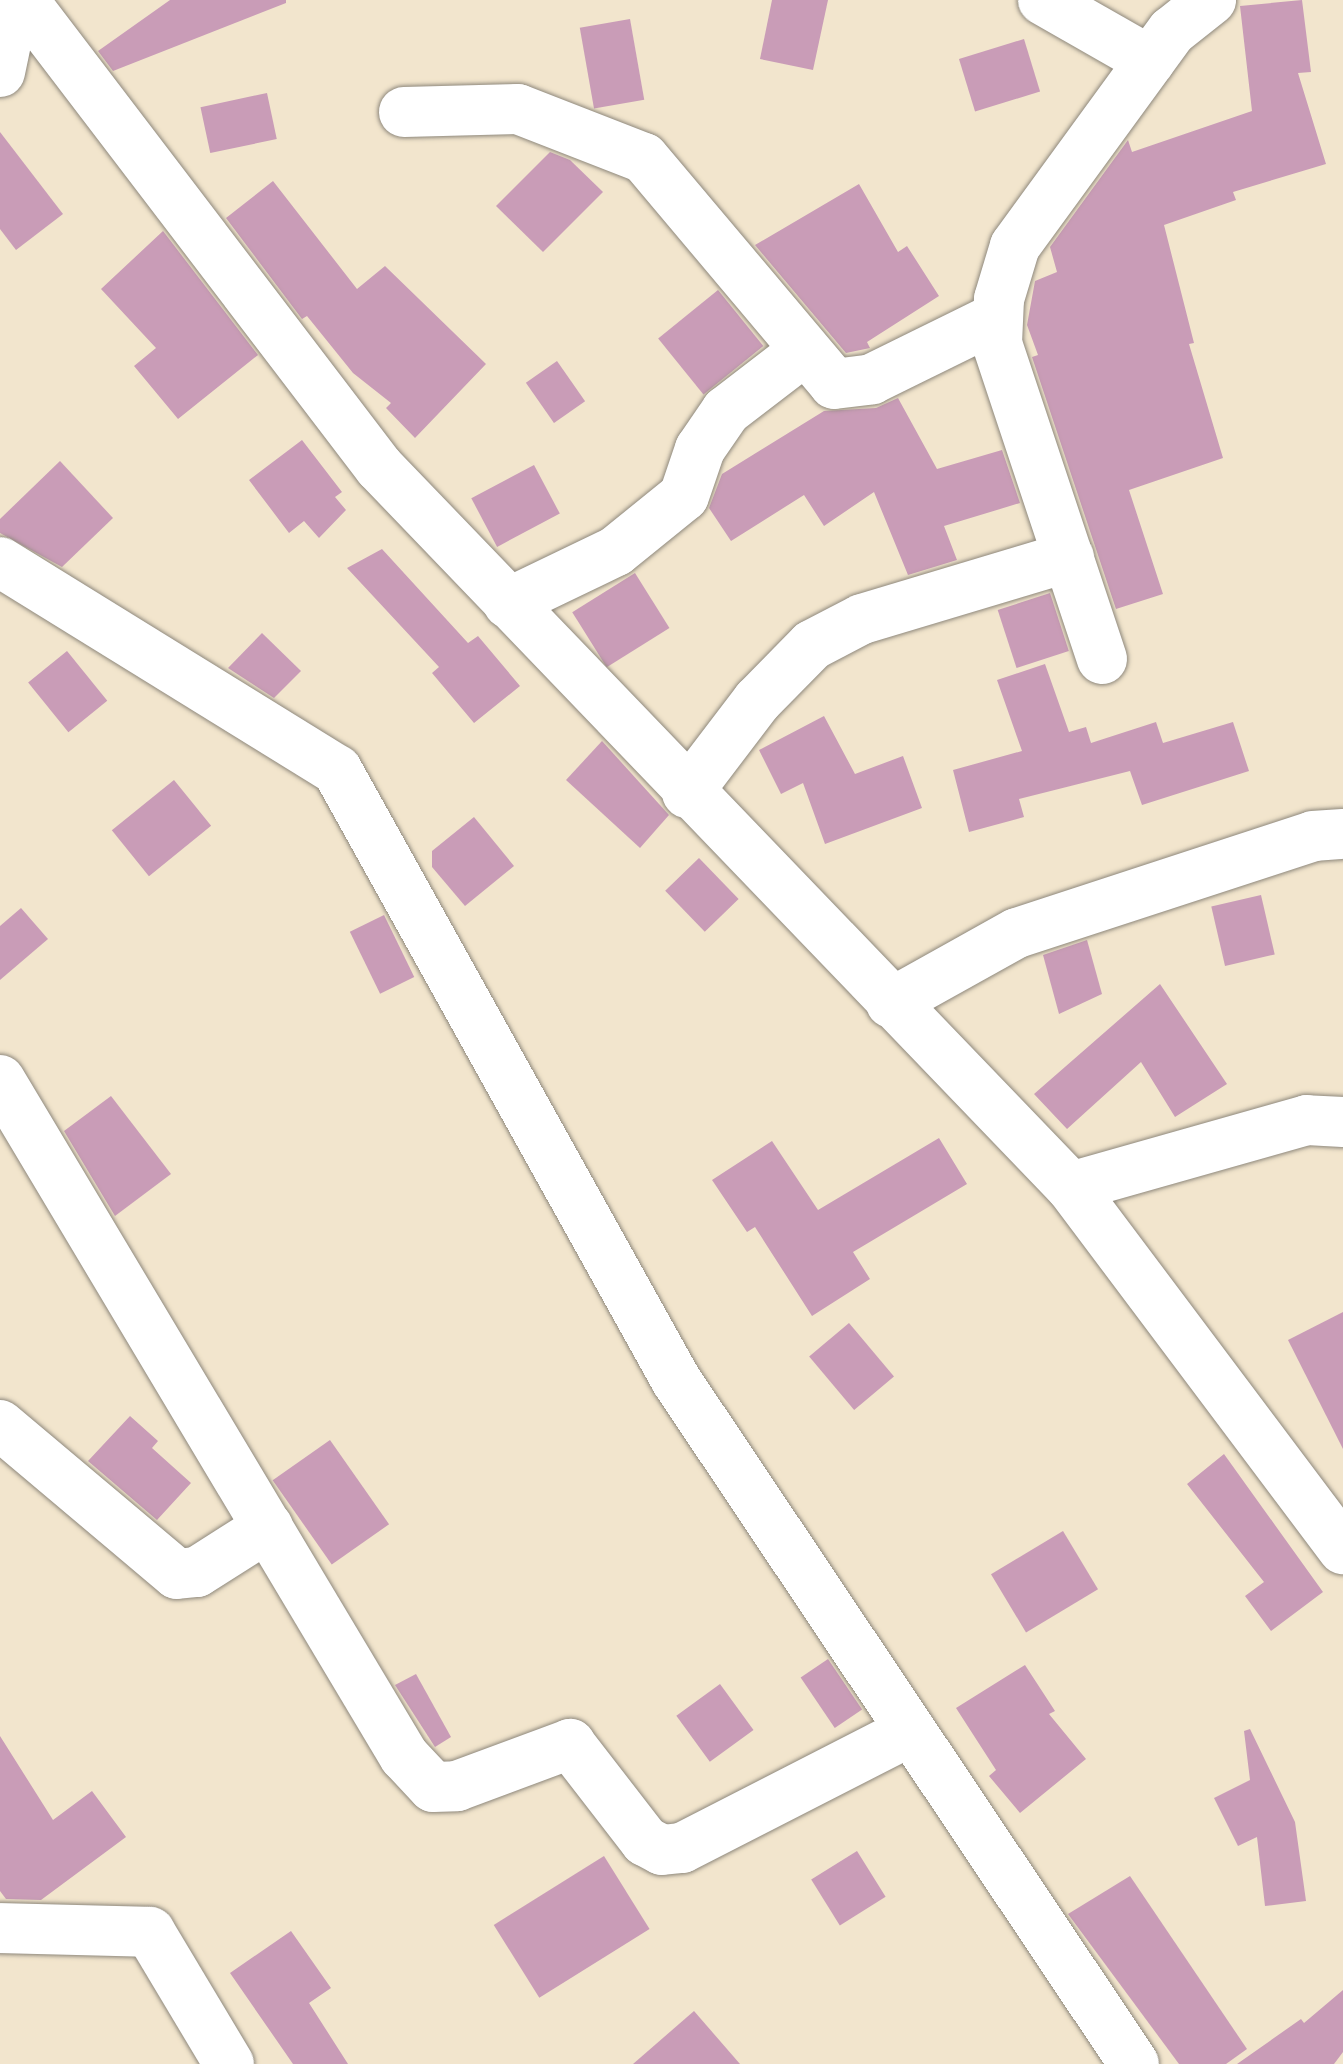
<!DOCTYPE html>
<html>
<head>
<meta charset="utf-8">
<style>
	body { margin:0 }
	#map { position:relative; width:1343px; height:2064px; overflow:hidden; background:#f2e5cd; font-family:"Libre Bodoni",serif }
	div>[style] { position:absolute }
	.building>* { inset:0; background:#c99cb7; transform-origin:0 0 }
	.roads { filter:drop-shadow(0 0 2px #8e887c) drop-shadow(0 0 2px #8e887c) }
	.street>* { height:50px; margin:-25px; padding:0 25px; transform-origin:25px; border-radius:25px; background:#fff }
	span { translate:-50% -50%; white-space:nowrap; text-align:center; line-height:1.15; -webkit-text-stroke:8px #f6f6f2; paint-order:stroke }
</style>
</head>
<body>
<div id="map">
	<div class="building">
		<div style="clip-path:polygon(170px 0,286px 0,286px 3px,113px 71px,98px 51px)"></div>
		<div style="clip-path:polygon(772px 0,828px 0,813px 70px,760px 59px)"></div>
		<div style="clip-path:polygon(1302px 0,1311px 72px,1298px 73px,1326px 164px,1233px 192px,1236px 200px,1164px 225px,1194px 343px,1189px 344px,1223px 458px,1129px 490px,1163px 594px,1116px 609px,1032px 357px,1038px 355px,1027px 325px,1035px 281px,1057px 272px,1050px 247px,1128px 140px,1132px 152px,1252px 111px,1240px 6px)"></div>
		<div style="left:630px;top:19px;width:82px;height:51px;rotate:80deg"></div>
		<div style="left:1024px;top:39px;width:55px;height:68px;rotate:73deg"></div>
		<div style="left:267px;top:93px;width:47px;height:68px;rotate:78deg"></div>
		<div style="clip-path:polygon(0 132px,63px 214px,16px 250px,0 229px)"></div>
		<div style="clip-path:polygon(550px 152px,570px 160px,603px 192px,543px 252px,496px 206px)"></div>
		<div style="clip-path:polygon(273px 181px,357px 289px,385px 266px,486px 364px,415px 438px,386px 408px,391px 403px,353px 373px,307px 316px,302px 319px,226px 218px)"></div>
		<div style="clip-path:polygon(859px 184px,898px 252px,907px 246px,939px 296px,867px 342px,870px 348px,846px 353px,755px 245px)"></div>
		<div style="clip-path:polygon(163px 231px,258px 355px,178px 419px,134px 366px,156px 348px,101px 289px)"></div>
		<div style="left:718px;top:290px;width:72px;height:77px;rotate:51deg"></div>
		<div style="left:557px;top:361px;width:49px;height:38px;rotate:55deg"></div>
		<div style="clip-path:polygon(898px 398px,937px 469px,1002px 450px,1020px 503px,944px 526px,957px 560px,908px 575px,874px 492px,824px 526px,804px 495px,731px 541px,709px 508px,722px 474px,824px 411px,876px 408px)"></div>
		<div style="clip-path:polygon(302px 440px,342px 492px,335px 497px,346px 510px,319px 538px,304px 521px,289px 533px,249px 480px)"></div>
		<div style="clip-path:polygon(60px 461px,113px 518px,62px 567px,0 533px,0 519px)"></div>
		<div style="left:534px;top:465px;width:55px;height:71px;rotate:62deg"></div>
		<div style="clip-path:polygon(382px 549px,468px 643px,478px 636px,520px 686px,474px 723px,432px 673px,439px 667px,347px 568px)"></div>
		<div style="left:635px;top:573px;width:65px;height:74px;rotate:58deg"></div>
		<div style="left:1050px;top:593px;width:61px;height:55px;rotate:72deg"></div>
		<div style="clip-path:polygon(262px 633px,301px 671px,274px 698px,228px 668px)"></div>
		<div style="left:67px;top:651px;width:64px;height:50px;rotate:51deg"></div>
		<div style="clip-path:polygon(1045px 664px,1069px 732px,1086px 727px,1091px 743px,1156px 722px,1163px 743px,1233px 722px,1249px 771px,1142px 805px,1130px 771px,1019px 799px,1024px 817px,969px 832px,953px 770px,1022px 751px,997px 680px)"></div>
		<div style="clip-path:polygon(824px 716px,855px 774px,903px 756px,922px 808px,825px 844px,803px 783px,781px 794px,759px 750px)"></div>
		<div style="clip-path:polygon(602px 741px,669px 815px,640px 848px,566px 780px)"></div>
		<div style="left:174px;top:780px;width:59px;height:80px;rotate:51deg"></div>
		<div style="clip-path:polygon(474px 817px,514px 866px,465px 906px,432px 867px,432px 851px)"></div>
		<div style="left:699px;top:858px;width:57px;height:47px;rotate:46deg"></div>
		<div style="left:1261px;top:895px;width:61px;height:51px;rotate:77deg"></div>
		<div style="clip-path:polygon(21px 908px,48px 939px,0 980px,0 926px)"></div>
		<div style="left:384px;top:915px;width:69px;height:38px;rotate:64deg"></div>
		<div style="clip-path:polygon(1087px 940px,1102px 994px,1059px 1014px,1043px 955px)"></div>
		<div style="clip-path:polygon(1160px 984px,1227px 1084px,1175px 1117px,1141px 1062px,1067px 1129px,1034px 1094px)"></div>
		<div style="clip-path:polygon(111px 1096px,171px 1174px,115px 1216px,64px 1131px)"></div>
		<div style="clip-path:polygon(939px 1138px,967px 1184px,853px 1252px,870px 1279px,812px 1316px,755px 1227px,747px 1232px,712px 1180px,772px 1141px,818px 1210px)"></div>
		<div style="clip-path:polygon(1343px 1312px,1343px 1449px,1288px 1340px)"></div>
		<div style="left:849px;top:1323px;width:70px;height:52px;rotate:50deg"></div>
		<div style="clip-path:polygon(130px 1416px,158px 1441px,152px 1448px,191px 1483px,157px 1520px,88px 1461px)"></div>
		<div style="left:330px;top:1440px;width:103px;height:70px;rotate:55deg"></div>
		<div style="clip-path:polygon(1224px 1454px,1323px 1592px,1271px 1631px,1245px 1596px,1264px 1582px,1187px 1484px)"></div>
		<div style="left:1063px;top:1531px;width:68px;height:84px;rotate:59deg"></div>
		<div style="left:828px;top:1659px;width:61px;height:33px;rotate:56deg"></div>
		<div style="clip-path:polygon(1025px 1665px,1055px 1711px,1049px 1714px,1086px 1759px,1020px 1813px,989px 1776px,996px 1770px,956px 1708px)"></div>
		<div style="clip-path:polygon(416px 1674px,451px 1737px,435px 1747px,395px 1685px)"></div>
		<div style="left:720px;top:1684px;width:57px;height:54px;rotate:54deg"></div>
		<div style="clip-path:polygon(1250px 1729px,1295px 1822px,1306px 1901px,1265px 1906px,1257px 1837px,1238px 1846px,1214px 1798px,1250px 1780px,1244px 1731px)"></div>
		<div style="clip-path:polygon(0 1736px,53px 1820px,92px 1791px,126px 1837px,41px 1900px,6px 1899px,0 1891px)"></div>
		<div style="left:857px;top:1851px;width:54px;height:54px;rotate:58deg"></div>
		<div style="left:604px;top:1856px;width:86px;height:130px;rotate:58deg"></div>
		<div style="clip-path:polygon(1130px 1876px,1247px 2049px,1226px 2064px,1179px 2064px,1068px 1914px)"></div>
		<div style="clip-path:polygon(291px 1931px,331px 1988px,309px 2003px,348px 2064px,293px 2064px,230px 1973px)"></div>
		<div style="clip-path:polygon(1343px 1990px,1343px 2052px,1334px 2064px,1237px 2064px,1301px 2019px,1304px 2023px)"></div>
		<div style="clip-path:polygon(694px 2011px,740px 2064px,633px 2064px)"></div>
	</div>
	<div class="roads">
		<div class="street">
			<div style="left:23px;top:0;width:587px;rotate:52.68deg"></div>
			<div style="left:379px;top:467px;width:999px;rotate:46.14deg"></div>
			<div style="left:1043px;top:0;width:123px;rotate:29.7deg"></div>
			<div style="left:0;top:72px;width:74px;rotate:-78.2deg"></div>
			<div style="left:404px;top:112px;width:114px;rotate:-1.5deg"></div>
			<div style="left:518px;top:109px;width:135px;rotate:21.3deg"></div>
			<div style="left:644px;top:158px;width:295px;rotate:49.9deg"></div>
			<div style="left:834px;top:384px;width:38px;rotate:-7deg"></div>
			<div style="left:872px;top:379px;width:138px;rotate:-26.2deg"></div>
			<div style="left:0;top:562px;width:396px;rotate:31.7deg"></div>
			<div style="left:337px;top:770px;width:698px;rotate:60.94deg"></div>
			<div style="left:676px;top:1380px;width:823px;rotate:56.19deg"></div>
			<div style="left:508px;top:603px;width:120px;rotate:-25.7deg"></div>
			<div style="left:616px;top:551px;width:87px;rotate:-39deg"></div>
			<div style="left:684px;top:496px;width:50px;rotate:-71.2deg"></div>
			<div style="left:700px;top:449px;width:46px;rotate:-55.6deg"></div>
			<div style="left:726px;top:411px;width:97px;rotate:-37.5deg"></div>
			<div style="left:1102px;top:659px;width:333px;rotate:-108.4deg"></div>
			<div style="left:997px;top:343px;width:44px;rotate:-87.4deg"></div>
			<div style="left:999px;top:299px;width:55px;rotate:-73.2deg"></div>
			<div style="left:1015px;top:246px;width:266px;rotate:-53.9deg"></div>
			<div style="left:1172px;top:31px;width:50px;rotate:-38.5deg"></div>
			<div style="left:687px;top:793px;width:116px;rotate:-52.7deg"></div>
			<div style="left:757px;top:701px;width:78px;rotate:-45.5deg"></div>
			<div style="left:812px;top:645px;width:56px;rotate:-27.5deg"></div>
			<div style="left:862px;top:619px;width:216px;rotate:-16.7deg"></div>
			<div style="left:891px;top:1003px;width:144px;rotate:-29.1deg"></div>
			<div style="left:1017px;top:933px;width:311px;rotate:-18.1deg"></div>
			<div style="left:1313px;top:836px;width:30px;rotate:-4deg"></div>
			<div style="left:0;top:1080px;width:788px;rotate:59.14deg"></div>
			<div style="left:404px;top:1756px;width:42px;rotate:46.9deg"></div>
			<div style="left:433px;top:1787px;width:24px;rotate:-2deg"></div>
			<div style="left:457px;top:1786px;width:121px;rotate:-20.4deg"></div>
			<div style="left:570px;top:1744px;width:123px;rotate:52.3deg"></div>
			<div style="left:645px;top:1841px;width:19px;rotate:28deg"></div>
			<div style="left:662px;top:1850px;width:20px;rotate:-6deg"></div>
			<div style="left:682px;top:1848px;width:257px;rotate:-27.1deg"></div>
			<div style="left:1343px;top:1122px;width:36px;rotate:-177deg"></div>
			<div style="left:1307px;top:1120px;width:245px;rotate:164.2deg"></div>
			<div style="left:1071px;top:1187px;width:453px;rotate:53.1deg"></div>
			<div style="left:0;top:1425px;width:231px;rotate:40.1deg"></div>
			<div style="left:177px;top:1574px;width:20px;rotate:-6deg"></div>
			<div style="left:197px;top:1572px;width:84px;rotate:-32.4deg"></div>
			<div style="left:0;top:1928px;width:150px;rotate:1.5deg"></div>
			<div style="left:150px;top:1932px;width:154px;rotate:59.1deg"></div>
		</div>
	</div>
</div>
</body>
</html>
